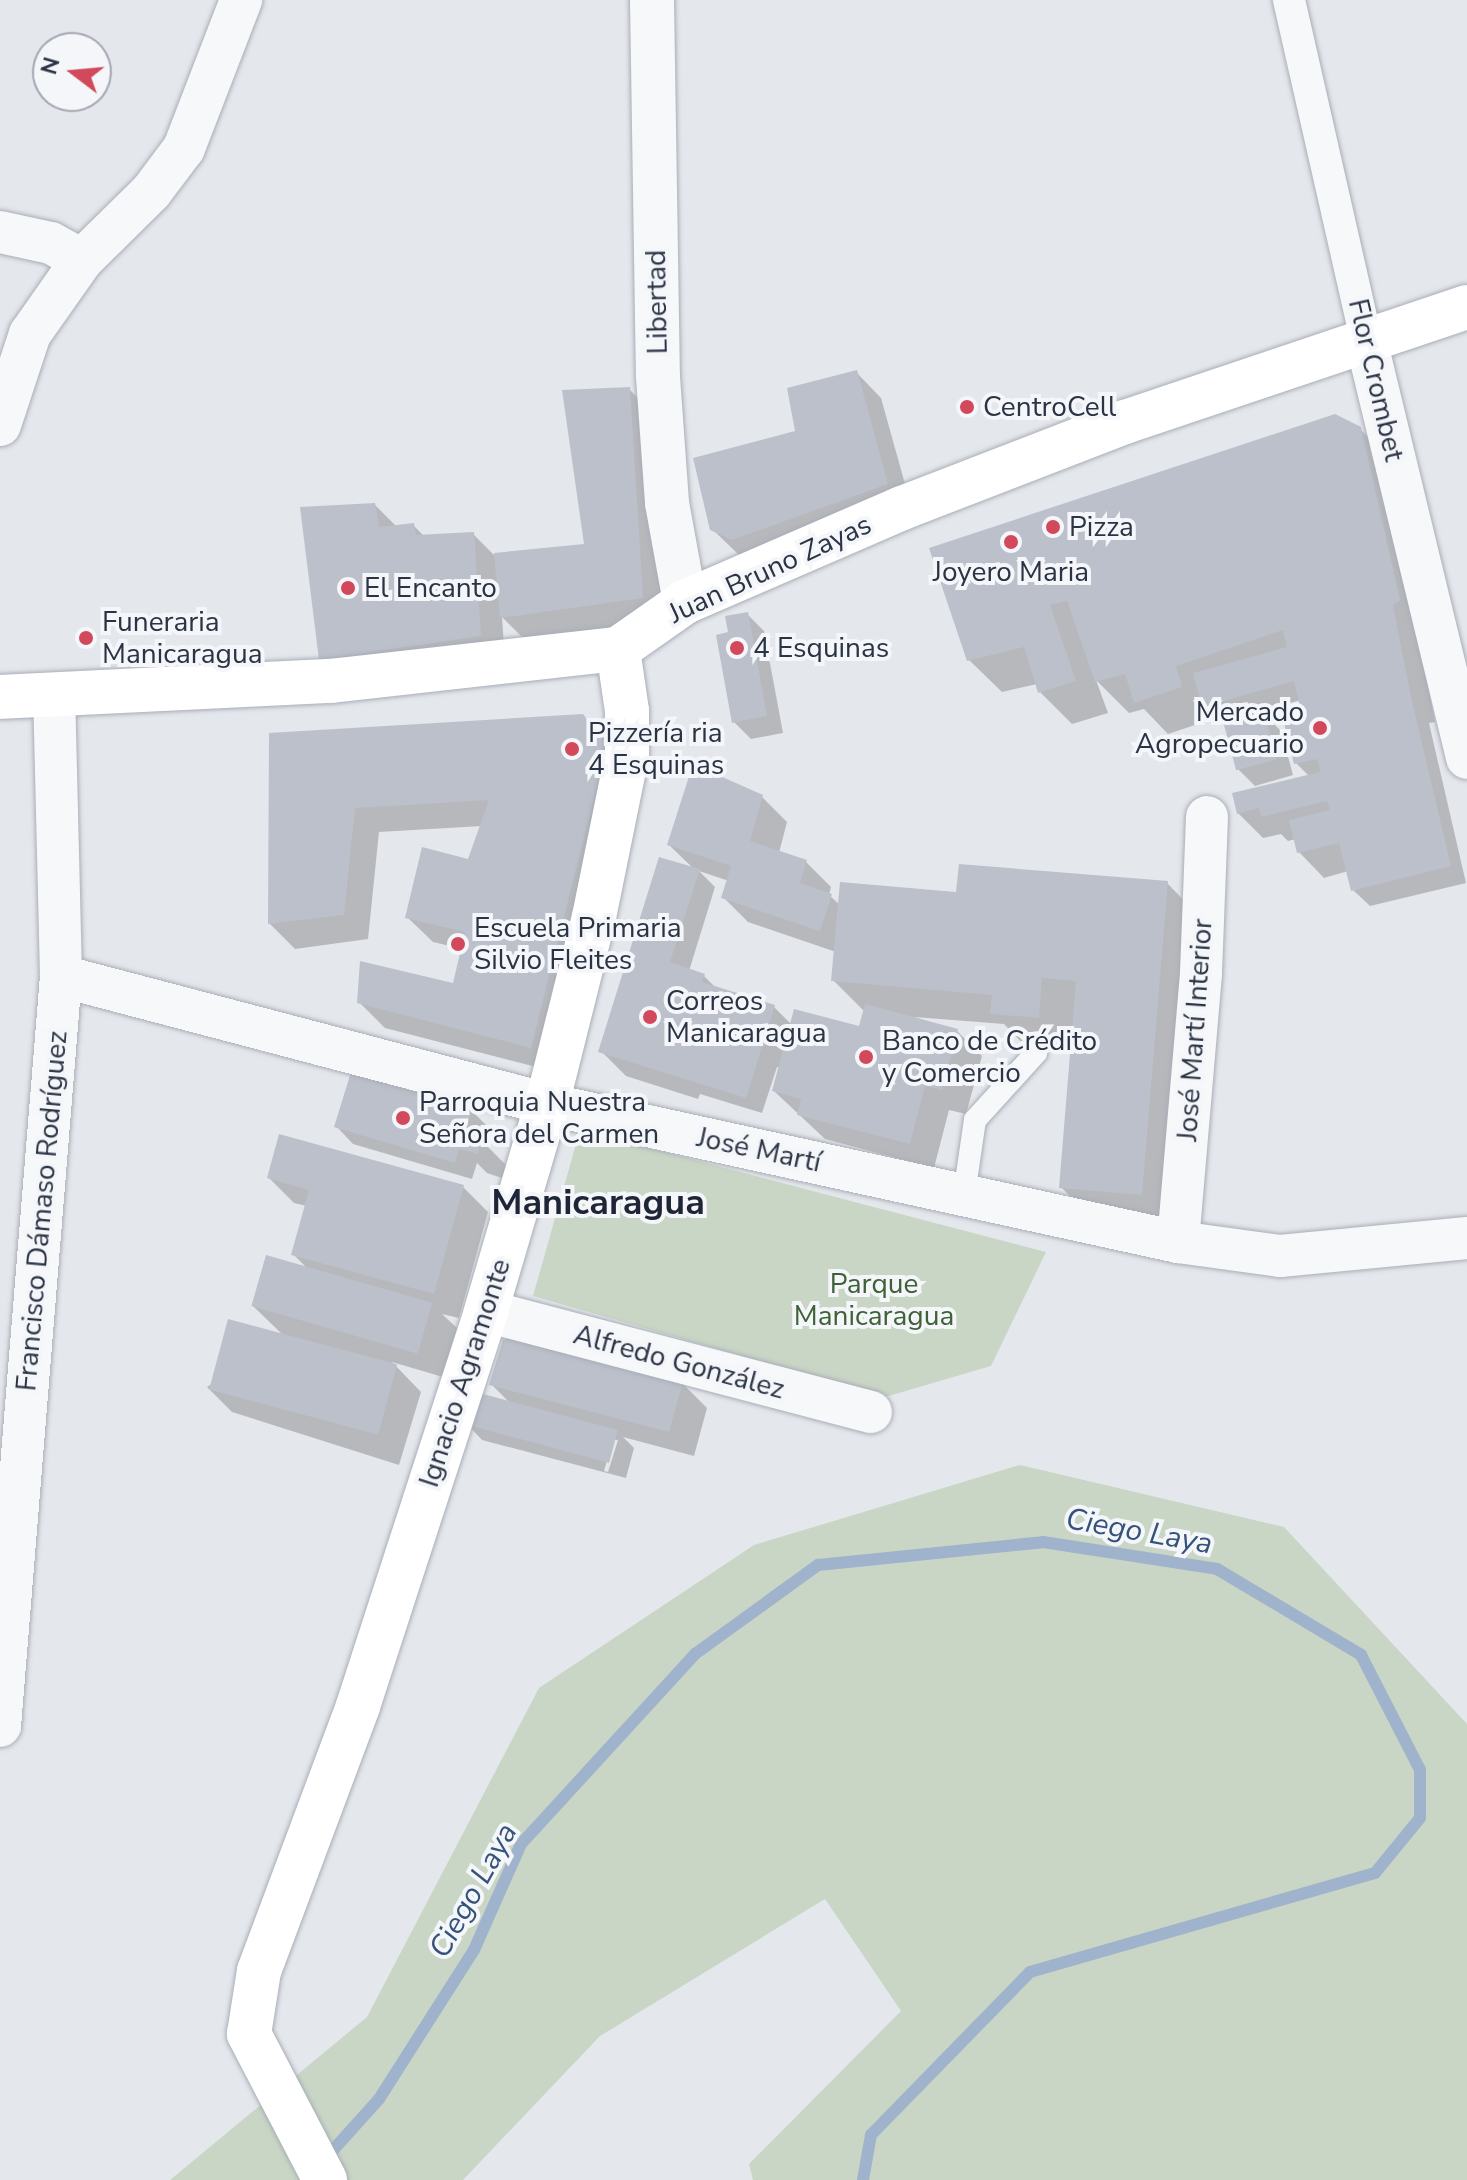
<!DOCTYPE html>
<html>
<head>
<meta charset="utf-8">
<style>
	body { margin:0 }
	#map { position:relative; width:1467px; height:2180px; overflow:hidden; background:#e4e7ec; font-family:"Nunito Sans",sans-serif }
	div>[style] { position:absolute }
	.green>* { inset:0; background:#c9d6c5 }
	.shadow>* { inset:0; background:#0003 }
	.stream>* { height:12px; margin:-6px; padding:0 6px; transform-origin:6px; border-radius:6px; background:#9fb4cc }
	.building>* { inset:0; background:#bbc0ca; transform-origin:0 0 }
	.roads { filter:drop-shadow(0 0 2px #a9aeb7) drop-shadow(0 0 2px #a9aeb7) }
	.service>* { height:22px; margin:-11px; padding:0 11px; transform-origin:11px; border-radius:11px; background:#f7f8fa }
	.pedestrian>* { height:32px; margin:-16px; padding:0 16px; transform-origin:16px; border-radius:16px; background:#f7f8fa }
	.minor>* { height:42px; margin:-21px; padding:0 21px; transform-origin:21px; border-radius:21px; background:#f7f8fa }
	.tertiary>* { height:44px; margin:-22px; padding:0 22px; transform-origin:22px; border-radius:22px; background:#f7f8fa }
	.secondary>* { height:44px; margin:-22px; padding:0 22px; transform-origin:22px; border-radius:22px; background:#fff }
	.dots>* { width:22px; height:22px; translate:-50% -50%; box-sizing:border-box; border:4px solid #f4f6f9; border-radius:50% }
	span { translate:-50% -50%; white-space:nowrap; text-align:center; line-height:1.15; -webkit-text-stroke:8px #f4f6f9; paint-order:stroke }
	.street-label { font-size:28px; color:#2b3445 }
	.poi-label { font-size:28px; color:#2b3445 }
	.left { translate:0 -50%; text-align:left }
	.right { translate:-100% -50%; text-align:right }
	.park-label { font-size:28px; color:#3f6138 }
	.water-label { font-size:30px; color:#34527a; font-style:italic }
	.district-label { font-size:36px; color:#1d2536; font-weight:700 }
	.north { position:absolute; left:32px; top:32px; width:80px; height:80px; box-sizing:border-box; background:#f4f6f9; border:2px solid #a4a8b1; border-radius:50%; rotate:286deg; font-size:22px; font-weight:700; line-height:32px; text-align:center; color:#2b3445 }
	.north::after { content:''; display:block; margin:auto; width:28px; height:36px; background:#d1495b; clip-path:polygon(50% 0,100% 100%,50% 72%,0 100%) }
</style>
</head>
<body>
<div id="map">
	<div class="green">
		<div style="clip-path:polygon(580px 1130px,1046px 1252px,991px 1366px,885px 1397px,533px 1296px)"></div>
		<div style="clip-path:polygon(1020px 1465px,1284px 1527px,1467px 1724px,1467px 2180px,753px 2180px,749px 2164px,901px 2011px,825px 1899px,600px 2036px,463px 2180px,170px 2180px,367px 2017px,539px 1688px,754px 1545px)"></div>
	</div>
	<div class="shadow">
		<div style="clip-path:polygon(856px 372px,881px 398px,912px 509px,758px 564px,738px 554px,712px 529px,797px 432px)"></div>
		<div style="clip-path:polygon(629px 389px,654px 414px,668px 623px,527px 642px,502px 617px,505px 661px,346px 684px,321px 659px,375px 505px,397px 527px,413px 525px,425px 537px,473px 534px,494px 555px,587px 545px)"></div>
		<div style="clip-path:polygon(1360px 429px,1393px 462px,1419px 639px,1435px 722px,1429px 723px,1466px 883px,1370px 906px,1353px 890px,1348px 871px,1324px 878px,1299px 852px,1296px 839px,1288px 841px,1281px 834px,1263px 838px,1238px 813px,1310px 777px,1296px 763px,1305px 720px,1301px 700px,1261px 711px,1281px 731px,1293px 775px,1255px 786px,1238px 769px,1225px 721px,1216px 718px,1168px 734px,1144px 709px,1129px 713px,1096px 680px,1108px 713px,1072px 724px,1040px 692px,1037px 684px,1002px 692px,969px 660px,931px 549px)"></div>
		<div style="clip-path:polygon(747px 614px,764px 631px,783px 733px,751px 739px,734px 722px,730px 634px)"></div>
		<div style="clip-path:polygon(582px 716px,608px 741px,556px 1072px,385px 1028px,360px 1003px,454px 986px,463px 949px,433px 942px,407px 917px,469px 862px,482px 826px,379px 832px,368px 939px,295px 949px,270px 924px,271px 735px)"></div>
		<div style="clip-path:polygon(evenodd,762px 797px,787px 822px,779px 853px,806px 862px,831px 887px,829px 895px,840px 905px,958px 894px,1167px 883px,1199px 916px,1174px 1227px,1093px 1220px,1061px 1187px,1072px 1050px,1025px 1046px,1004px 1024px,914px 1017px,957px 1031px,982px 1056px,966px 1114px,949px 1110px,934px 1168px,825px 1139px,774px 1091px,781px 1068px,777px 1067px,762px 1113px,700px 1094px,698px 1099px,626px 1076px,601px 1051px,694px 869px,669px 845px,762px 797px,699px 871px,729px 881px,723px 897px,748px 922px,836px 952px,833px 980px,865px 1012px,861px 1028px,792px 1025px,774px 1007px,717px 989px,704px 976px,689px 971px,715px 887px,699px 871px)"></div>
		<div style="clip-path:polygon(471px 1110px,488px 1127px,483px 1142px,506px 1165px,502px 1178px,487px 1173px,477px 1163px,472px 1179px,353px 1144px,337px 1127px)"></div>
		<div style="clip-path:polygon(269px 1178px,463px 1187px,488px 1212px,459px 1318px,442px 1314px,457px 1328px,443px 1377px,392px 1362px,421px 1392px,399px 1465px,232px 1412px,207px 1387px,284px 1336px,253px 1306px,308px 1269px,293px 1254px,307px 1206px,294px 1203px)"></div>
		<div style="clip-path:polygon(evenodd,682px 1383px,707px 1408px,694px 1456px,623px 1437px,634px 1448px,626px 1478px,482px 1440px,466px 1423px,511px 1404px,491px 1384px,682px 1383px,613px 1440px,618px 1440px,608px 1472px,604px 1471px,613px 1440px)"></div>
	</div>
	<div class="stream">
		<div style="left:325px;top:2159px;width:81px;rotate:-48deg"></div>
		<div style="left:379px;top:2099px;width:177px;rotate:-57.5deg"></div>
		<div style="left:474px;top:1950px;width:116px;rotate:-66.1deg"></div>
		<div style="left:521px;top:1844px;width:258px;rotate:-47.5deg"></div>
		<div style="left:695px;top:1654px;width:152px;rotate:-35.9deg"></div>
		<div style="left:818px;top:1565px;width:226px;rotate:-5.8deg"></div>
		<div style="left:1043px;top:1542px;width:176px;rotate:8.8deg"></div>
		<div style="left:1217px;top:1569px;width:168px;rotate:30.8deg"></div>
		<div style="left:1361px;top:1655px;width:129px;rotate:62.8deg"></div>
		<div style="left:1420px;top:1770px;width:48px;rotate:90deg"></div>
		<div style="left:1420px;top:1818px;width:71px;rotate:129.3deg"></div>
		<div style="left:1375px;top:1873px;width:359px;rotate:164deg"></div>
		<div style="left:1030px;top:1972px;width:228px;rotate:134.3deg"></div>
		<div style="left:871px;top:2135px;width:46px;rotate:100.1deg"></div>
	</div>
	<div class="building">
		<div style="clip-path:polygon(857px 370px,888px 484px,732px 540px,710px 530px,693px 458px,795px 431px,787px 388px)"></div>
		<div style="clip-path:polygon(630px 387px,643px 598px,500px 618px,494px 553px,584px 544px,562px 390px)"></div>
		<div style="clip-path:polygon(1335px 414px,1361px 427px,1400px 600px,1393px 605px,1411px 697px,1451px 866px,1351px 891px,1339px 843px,1297px 853px,1289px 820px,1330px 810px,1327px 801px,1261px 817px,1259px 808px,1237px 814px,1232px 793px,1320px 772px,1318px 759px,1294px 764px,1284px 723px,1303px 719px,1294px 681px,1202px 707px,1193px 673px,1287px 647px,1283px 630px,1176px 666px,1182px 687px,1134px 703px,1125px 674px,1095px 682px,1067px 601px,1050px 605px,1076px 681px,1038px 693px,1024px 647px,967px 661px,929px 548px)"></div>
		<div style="clip-path:polygon(375px 503px,379px 527px,414px 523px,416px 535px,474px 532px,481px 636px,319px 660px,300px 507px)"></div>
		<div style="clip-path:polygon(748px 612px,767px 716px,732px 723px,716px 635px,728px 632px,725px 616px)"></div>
		<div style="left:1264px;top:712px;width:49px;height:42px;rotate:75deg"></div>
		<div style="clip-path:polygon(583px 714px,607px 746px,531px 1048px,357px 1003px,360px 961px,453px 983px,465px 932px,405px 918px,422px 847px,468px 859px,489px 800px,355px 808px,344px 915px,268px 924px,269px 733px)"></div>
		<div style="clip-path:polygon(693px 764px,763px 795px,750px 841px,807px 860px,800px 883px,832px 894px,820px 931px,721px 898px,731px 866px,667px 845px)"></div>
		<div style="clip-path:polygon(659px 857px,700px 869px,670px 962px,705px 974px,702px 982px,775px 1005px,746px 1098px,598px 1052px)"></div>
		<div style="clip-path:polygon(959px 864px,1168px 881px,1142px 1195px,1059px 1188px,1076px 981px,1042px 978px,1039px 1018px,990px 1014px,992px 995px,831px 981px,840px 882px,956px 892px)"></div>
		<div style="clip-path:polygon(865px 1004px,958px 1029px,942px 1090px,925px 1086px,910px 1144px,797px 1115px,801px 1099px,772px 1091px,794px 1009px,859px 1026px)"></div>
		<div style="clip-path:polygon(351px 1072px,472px 1109px,464px 1133px,482px 1138px,478px 1154px,459px 1149px,455px 1163px,334px 1127px)"></div>
		<div style="clip-path:polygon(279px 1134px,464px 1185px,434px 1294px,291px 1255px,309px 1190px,267px 1178px)"></div>
		<div style="left:266px;top:1255px;width:173px;height:53px;rotate:16deg"></div>
		<div style="left:228px;top:1319px;width:175px;height:73px;rotate:15deg"></div>
		<div style="clip-path:polygon(519px 1335px,683px 1381px,669px 1432px,489px 1385px,503px 1340px)"></div>
		<div style="left:472px;top:1391px;width:151px;height:34px;rotate:15deg"></div>
	</div>
	<div class="roads">
		<div class="service">
			<div style="left:964px;top:1195px;width:76px;rotate:-81.7deg"></div>
			<div style="left:975px;top:1120px;width:91px;rotate:-47.7deg"></div>
		</div>
		<div class="pedestrian">
			<div style="left:1289px;top:0;width:349px;rotate:77.2deg"></div>
		</div>
		<div class="minor">
			<div style="left:0;top:232px;width:52px;rotate:12.2deg"></div>
			<div style="left:51px;top:243px;width:35px;rotate:29deg"></div>
			<div style="left:1366px;top:340px;width:430px;rotate:76.4deg"></div>
			<div style="left:0;top:425px;width:96px;rotate:-71.8deg"></div>
			<div style="left:30px;top:334px;width:90px;rotate:-54.9deg"></div>
			<div style="left:82px;top:260px;width:97px;rotate:-44.6deg"></div>
			<div style="left:151px;top:192px;width:55px;rotate:-53.1deg"></div>
			<div style="left:184px;top:148px;width:159px;rotate:-68.9deg"></div>
			<div style="left:61px;top:976px;width:503px;rotate:14.76deg"></div>
			<div style="left:547px;top:1104px;width:646px;rotate:12.34deg"></div>
			<div style="left:1178px;top:1242px;width:103px;rotate:7.8deg"></div>
			<div style="left:1280px;top:1256px;width:188px;rotate:-5.5deg"></div>
			<div style="left:1178px;top:1242px;width:270px;rotate:-85.1deg"></div>
			<div style="left:1201px;top:973px;width:156px;rotate:-87.8deg"></div>
			<div style="left:486px;top:1311px;width:398px;rotate:14.7deg"></div>
			<div style="left:0;top:1726px;width:752px;rotate:-85.35deg"></div>
			<div style="left:61px;top:976px;width:281px;rotate:-91.4deg"></div>
		</div>
		<div class="tertiary">
			<div style="left:652px;top:0;width:377px;rotate:89.1deg"></div>
			<div style="left:658px;top:377px;width:126px;rotate:85.9deg"></div>
			<div style="left:667px;top:503px;width:101px;rotate:79.7deg"></div>
		</div>
		<div class="secondary">
			<div style="left:0;top:697px;width:331px;rotate:-2.8deg"></div>
			<div style="left:331px;top:681px;width:289px;rotate:-6.4deg"></div>
			<div style="left:618px;top:649px;width:82px;rotate:-35deg"></div>
			<div style="left:685px;top:602px;width:236px;rotate:-23.4deg"></div>
			<div style="left:902px;top:508px;width:239px;rotate:-21.1deg"></div>
			<div style="left:1125px;top:422px;width:361px;rotate:-18.6deg"></div>
			<div style="left:325px;top:2180px;width:165px;rotate:-117.5deg"></div>
			<div style="left:249px;top:2034px;width:64px;rotate:-81deg"></div>
			<div style="left:259px;top:1971px;width:283px;rotate:-69.5deg"></div>
			<div style="left:358px;top:1706px;width:415px;rotate:-72deg"></div>
			<div style="left:486px;top:1311px;width:216px;rotate:-73.6deg"></div>
			<div style="left:547px;top:1104px;width:193px;rotate:-75.9deg"></div>
			<div style="left:594px;top:917px;width:165px;rotate:-78.5deg"></div>
			<div style="left:627px;top:755px;width:44px;rotate:-90deg"></div>
			<div style="left:627px;top:711px;width:63px;rotate:-98.3deg"></div>
		</div>
	</div>
	<div class="dots">
		<div style="left:967px;top:407px;background:#d1495b"></div>
		<div style="left:1053px;top:527px;background:#d1495b"></div>
		<div style="left:1011px;top:542px;background:#d1495b"></div>
		<div style="left:348px;top:588px;background:#d1495b"></div>
		<div style="left:86px;top:638px;background:#d1495b"></div>
		<div style="left:737px;top:648px;background:#d1495b"></div>
		<div style="left:1320px;top:728px;background:#d1495b"></div>
		<div style="left:572px;top:749px;background:#d1495b"></div>
		<div style="left:458px;top:944px;background:#d1495b"></div>
		<div style="left:650px;top:1017px;background:#d1495b"></div>
		<div style="left:866px;top:1057px;background:#d1495b"></div>
		<div style="left:403px;top:1118px;background:#d1495b"></div>
	</div>
	<div class="street-label">
		<span style="left:657px;top:302px;rotate:-91deg">Libertad</span>
		<span style="left:1376px;top:380px;rotate:77deg">Flor Crombet</span>
		<span style="left:770px;top:569px;rotate:-25deg">Juan Bruno Zayas</span>
		<span style="left:1195px;top:1030px;rotate:-86deg">José Martí Interior</span>
		<span style="left:759px;top:1150px;rotate:12deg">José Martí</span>
		<span style="left:42px;top:1211px;rotate:-85deg">Francisco Dámaso Rodríguez</span>
		<span style="left:679px;top:1362px;rotate:15deg">Alfredo González</span>
		<span style="left:465px;top:1373px;rotate:-72deg">Ignacio Agramonte</span>
	</div>
	<div class="poi-label">
		<span class="left" style="left:983px;top:407px">CentroCell</span>
		<span class="left" style="left:1069px;top:527px">Pizza</span>
		<span style="left:1011px;top:572px">Joyero Maria</span>
		<span class="left" style="left:364px;top:588px">El Encanto</span>
		<span class="left" style="left:102px;top:638px">Funeraria<br>Manicaragua</span>
		<span class="left" style="left:753px;top:648px">4 Esquinas</span>
		<span class="right" style="left:1304px;top:728px">Mercado<br>Agropecuario</span>
		<span class="left" style="left:588px;top:749px">Pizzería ria<br>4 Esquinas</span>
		<span class="left" style="left:474px;top:944px">Escuela Primaria<br>Silvio Fleites</span>
		<span class="left" style="left:666px;top:1017px">Correos<br>Manicaragua</span>
		<span class="left" style="left:882px;top:1057px">Banco de Crédito<br>y Comercio</span>
		<span class="left" style="left:419px;top:1118px">Parroquia Nuestra<br>Señora del Carmen</span>
	</div>
	<div class="park-label">
		<span style="left:874px;top:1300px">Parque<br>Manicaragua</span>
	</div>
	<div class="water-label">
		<span style="left:1139px;top:1532px;rotate:10deg">Ciego Laya</span>
		<span style="left:474px;top:1891px;rotate:-61deg">Ciego Laya</span>
	</div>
	<div class="district-label">
		<span style="left:598px;top:1203px">Manicaragua</span>
	</div>
	<div class="north">N</div>
</div>
</body>
</html>
